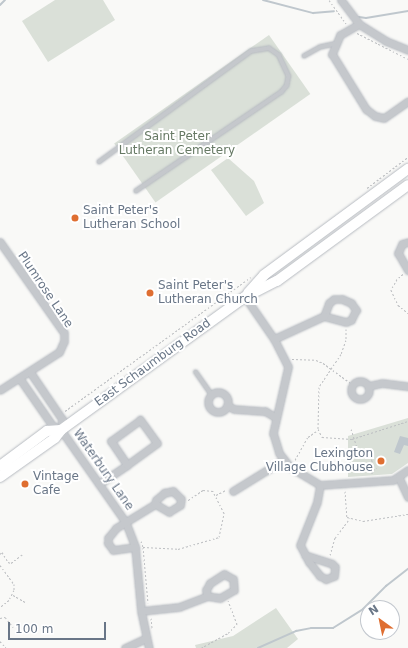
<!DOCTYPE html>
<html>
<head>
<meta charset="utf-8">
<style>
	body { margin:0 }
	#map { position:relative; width:408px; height:648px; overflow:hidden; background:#f9f9f7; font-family:"DejaVu Sans",sans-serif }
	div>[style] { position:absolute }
	.green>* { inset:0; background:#dae0d8; transform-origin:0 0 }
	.water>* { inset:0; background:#bfc7cd }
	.stream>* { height:2px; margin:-1px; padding:0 1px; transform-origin:1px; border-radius:1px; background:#bfc7cd }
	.path>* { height:1px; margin-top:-0.5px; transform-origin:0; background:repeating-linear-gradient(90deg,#bdbfc2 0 2px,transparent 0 4px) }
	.roads { filter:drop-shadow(0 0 1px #b7bbc1) drop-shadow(0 0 1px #b7bbc1) }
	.service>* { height:3.5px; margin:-1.75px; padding:0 1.75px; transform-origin:1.75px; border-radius:1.75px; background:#c5c8cc }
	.minor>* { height:7px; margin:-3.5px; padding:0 3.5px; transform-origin:3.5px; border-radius:3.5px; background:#c5c8cc }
	.minor>.ring { margin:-3.5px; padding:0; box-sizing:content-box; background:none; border:7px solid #c5c8cc; border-radius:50% }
	.secondary>* { height:10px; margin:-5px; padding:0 5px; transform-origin:5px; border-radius:5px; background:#fff }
	.dots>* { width:11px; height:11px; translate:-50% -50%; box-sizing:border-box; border:2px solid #fff; border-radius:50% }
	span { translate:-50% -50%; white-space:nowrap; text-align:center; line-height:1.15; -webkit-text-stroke:4px #fff; paint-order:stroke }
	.park-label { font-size:12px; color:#667964 }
	.poi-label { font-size:12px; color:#697687 }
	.left { translate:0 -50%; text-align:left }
	.right { translate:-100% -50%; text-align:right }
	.street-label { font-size:12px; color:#697687 }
	.north { position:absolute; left:360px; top:600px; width:40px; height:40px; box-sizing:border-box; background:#fff; border:1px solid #c3c8cf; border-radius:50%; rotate:327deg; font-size:11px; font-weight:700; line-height:16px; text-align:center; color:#697687 }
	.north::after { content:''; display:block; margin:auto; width:14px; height:18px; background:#df6e31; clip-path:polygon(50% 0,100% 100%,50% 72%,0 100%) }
	.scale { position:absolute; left:8px; top:622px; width:98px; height:18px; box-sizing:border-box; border:2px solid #697687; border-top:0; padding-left:5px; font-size:12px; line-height:14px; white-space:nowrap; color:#697687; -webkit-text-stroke:3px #fff; paint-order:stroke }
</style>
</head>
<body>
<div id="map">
	<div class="green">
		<div style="clip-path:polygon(55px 0,103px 0,115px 20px,48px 62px,22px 21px)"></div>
		<div style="left:269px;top:35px;width:72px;height:189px;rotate:55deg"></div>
		<div style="clip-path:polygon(228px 158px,254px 181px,264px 203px,246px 216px,211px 170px)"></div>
		<div style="clip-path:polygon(408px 418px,408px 463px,392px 474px,348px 477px,348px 436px)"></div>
		<div style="clip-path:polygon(276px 608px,298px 639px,287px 648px,196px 648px,195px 645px,233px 636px)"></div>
	</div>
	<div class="water">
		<div style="clip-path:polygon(400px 436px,408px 438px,408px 446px,404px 445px,400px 454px,394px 452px)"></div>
	</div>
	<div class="stream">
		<div style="left:263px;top:0;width:52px;rotate:14.6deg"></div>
		<div style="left:313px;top:13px;width:21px;rotate:-5deg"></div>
		<div style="left:0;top:5px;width:7px;rotate:-45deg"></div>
		<div style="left:359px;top:17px;width:7px;rotate:8deg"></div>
		<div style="left:366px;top:18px;width:43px;rotate:-9.5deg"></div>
		<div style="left:258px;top:648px;width:42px;rotate:-24.1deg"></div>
		<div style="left:296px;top:631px;width:15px;rotate:-11deg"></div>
		<div style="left:311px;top:628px;width:22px"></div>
		<div style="left:333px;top:628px;width:36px;rotate:-32deg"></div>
		<div style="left:363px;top:609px;width:33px;rotate:-45deg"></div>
		<div style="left:386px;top:586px;width:28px;rotate:-38deg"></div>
	</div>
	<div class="path">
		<div style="left:329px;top:0;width:29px;rotate:54deg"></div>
		<div style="left:357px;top:33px;width:57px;rotate:27deg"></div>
		<div style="left:367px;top:188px;width:51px;rotate:-37.1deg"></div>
		<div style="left:403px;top:274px;width:8px;rotate:140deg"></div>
		<div style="left:397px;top:279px;width:13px;rotate:119deg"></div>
		<div style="left:391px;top:290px;width:17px;rotate:65deg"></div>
		<div style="left:398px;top:305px;width:13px;rotate:39deg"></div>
		<div style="left:346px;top:329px;width:11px;rotate:90deg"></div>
		<div style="left:346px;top:340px;width:15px;rotate:110deg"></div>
		<div style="left:341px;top:354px;width:40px;rotate:124deg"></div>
		<div style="left:319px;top:387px;width:42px;rotate:91.4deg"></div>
		<div style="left:318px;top:429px;width:9px;rotate:63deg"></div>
		<div style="left:322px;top:437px;width:30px;rotate:4deg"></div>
		<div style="left:352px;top:439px;width:59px;rotate:-17.8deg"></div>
		<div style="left:292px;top:359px;width:24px;rotate:2deg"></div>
		<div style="left:316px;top:360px;width:8px;rotate:23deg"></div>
		<div style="left:323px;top:363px;width:37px;rotate:36deg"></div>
		<div style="left:65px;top:411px;width:229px;rotate:-35.8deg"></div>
		<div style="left:351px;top:429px;width:22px;rotate:72deg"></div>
		<div style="left:358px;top:450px;width:17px;rotate:36deg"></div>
		<div style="left:372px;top:460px;width:14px;rotate:90deg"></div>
		<div style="left:295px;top:460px;width:26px;rotate:-61deg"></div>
		<div style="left:308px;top:437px;width:12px;rotate:-35deg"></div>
		<div style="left:373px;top:470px;width:4px;rotate:-34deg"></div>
		<div style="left:345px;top:491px;width:26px;rotate:86deg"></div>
		<div style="left:347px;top:517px;width:16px;rotate:14deg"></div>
		<div style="left:363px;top:521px;width:46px;rotate:-8.8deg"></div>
		<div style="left:216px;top:495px;width:11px;rotate:-27deg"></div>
		<div style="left:141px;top:541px;width:6px;rotate:72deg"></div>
		<div style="left:143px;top:547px;width:56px;rotate:84.9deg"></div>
		<div style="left:143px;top:547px;width:35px;rotate:3deg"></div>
		<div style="left:178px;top:549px;width:43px;rotate:-16.3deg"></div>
		<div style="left:219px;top:537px;width:25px;rotate:-78deg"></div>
		<div style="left:224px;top:513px;width:25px;rotate:-117deg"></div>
		<div style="left:213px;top:491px;width:10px;rotate:-174deg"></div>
		<div style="left:203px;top:490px;width:18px;rotate:146deg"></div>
		<div style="left:0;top:554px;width:3px;rotate:-45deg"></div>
		<div style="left:2px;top:552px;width:12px;rotate:59deg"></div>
		<div style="left:8px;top:562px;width:3px;rotate:18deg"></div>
		<div style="left:11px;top:563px;width:15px;rotate:-37deg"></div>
		<div style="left:330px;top:555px;width:18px;rotate:-74deg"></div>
		<div style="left:335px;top:538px;width:25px;rotate:-53deg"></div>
		<div style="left:0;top:565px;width:24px;rotate:54deg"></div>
		<div style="left:14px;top:584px;width:6px;rotate:90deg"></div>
		<div style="left:14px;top:590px;width:11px;rotate:117deg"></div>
		<div style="left:9px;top:600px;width:11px;rotate:142deg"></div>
		<div style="left:13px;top:595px;width:16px;rotate:30deg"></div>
		<div style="left:0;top:618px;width:5px;rotate:-11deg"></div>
		<div style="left:5px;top:617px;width:13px;rotate:51deg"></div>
		<div style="left:151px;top:618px;width:10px;rotate:84deg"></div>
		<div style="left:0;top:641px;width:9px;rotate:49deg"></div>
		<div style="left:201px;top:648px;width:31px;rotate:-29deg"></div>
		<div style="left:228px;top:633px;width:13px;rotate:-45deg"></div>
		<div style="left:237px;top:624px;width:25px;rotate:-111deg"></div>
	</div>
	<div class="roads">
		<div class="service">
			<div style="left:304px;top:56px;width:18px;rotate:-29deg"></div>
			<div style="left:320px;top:47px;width:14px;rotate:-12deg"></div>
			<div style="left:99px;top:162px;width:188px;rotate:-36.1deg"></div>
			<div style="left:251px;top:51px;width:18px;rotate:-9deg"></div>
			<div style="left:269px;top:48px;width:12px;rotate:35deg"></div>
			<div style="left:279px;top:55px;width:23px;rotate:65deg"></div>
			<div style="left:289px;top:76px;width:10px;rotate:101deg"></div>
			<div style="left:287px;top:86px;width:8px;rotate:130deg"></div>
			<div style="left:282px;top:92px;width:176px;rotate:145.7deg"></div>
			<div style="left:196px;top:372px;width:28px;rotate:55deg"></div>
		</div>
		<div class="minor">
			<div style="left:341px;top:0;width:30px;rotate:53deg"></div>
			<div style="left:359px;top:24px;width:32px;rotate:32deg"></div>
			<div style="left:386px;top:41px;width:24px;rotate:22deg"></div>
			<div style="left:359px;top:24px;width:22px;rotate:150deg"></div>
			<div style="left:340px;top:35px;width:21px;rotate:113deg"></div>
			<div style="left:332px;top:54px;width:65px;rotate:58.3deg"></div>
			<div style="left:366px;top:109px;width:11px;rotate:38deg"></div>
			<div style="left:375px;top:116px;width:9px;rotate:13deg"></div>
			<div style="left:384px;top:118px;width:29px;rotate:-35deg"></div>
			<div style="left:0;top:242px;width:111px;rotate:54.9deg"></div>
			<div style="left:64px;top:333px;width:8px;rotate:90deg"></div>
			<div style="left:64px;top:341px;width:12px;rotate:114deg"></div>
			<div style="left:59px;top:352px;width:70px;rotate:147.2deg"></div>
			<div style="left:408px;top:242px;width:6px;rotate:162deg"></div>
			<div style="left:402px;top:244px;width:10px;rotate:114deg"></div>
			<div style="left:398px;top:253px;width:20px;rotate:60deg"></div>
			<div style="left:245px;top:297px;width:51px;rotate:55.4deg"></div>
			<div style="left:274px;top:339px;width:31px;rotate:63deg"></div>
			<div style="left:288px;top:367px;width:68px;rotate:102.8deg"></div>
			<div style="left:273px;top:433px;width:21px;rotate:73deg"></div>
			<div style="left:279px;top:453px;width:18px;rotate:52deg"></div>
			<div style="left:290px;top:467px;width:35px;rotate:31deg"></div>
			<div style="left:320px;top:485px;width:73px;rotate:-3.9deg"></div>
			<div style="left:393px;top:480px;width:18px;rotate:-34deg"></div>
			<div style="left:334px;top:299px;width:8px"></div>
			<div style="left:342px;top:299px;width:10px;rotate:24deg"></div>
			<div style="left:351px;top:303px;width:9px;rotate:54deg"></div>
			<div style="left:356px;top:310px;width:11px;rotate:117deg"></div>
			<div style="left:351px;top:320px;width:5px;rotate:158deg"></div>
			<div style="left:346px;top:322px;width:23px;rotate:-165deg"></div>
			<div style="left:324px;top:316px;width:14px;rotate:-69deg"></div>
			<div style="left:329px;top:303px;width:6px;rotate:-39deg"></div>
			<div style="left:274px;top:339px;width:55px;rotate:-24.7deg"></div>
			<div style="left:30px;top:372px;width:57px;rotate:55.8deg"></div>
			<div style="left:62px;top:419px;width:11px;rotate:95deg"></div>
			<div style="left:20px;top:379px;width:56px;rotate:55.2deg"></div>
			<div style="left:52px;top:425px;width:10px;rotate:29deg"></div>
			<div style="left:61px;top:430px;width:113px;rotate:55deg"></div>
			<div style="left:126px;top:523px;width:26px;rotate:69deg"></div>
			<div style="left:135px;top:547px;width:64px;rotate:84.6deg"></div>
			<div style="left:141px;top:611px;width:38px;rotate:78deg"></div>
			<div class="ring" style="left:351px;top:381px;width:11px;height:11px"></div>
			<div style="left:368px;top:386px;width:14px;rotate:-12deg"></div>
			<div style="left:382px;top:383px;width:26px;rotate:7deg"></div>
			<div class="ring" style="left:208px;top:392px;width:13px;height:13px"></div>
			<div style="left:227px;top:405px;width:8px;rotate:30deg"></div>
			<div style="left:234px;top:409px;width:31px;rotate:4deg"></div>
			<div style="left:265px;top:411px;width:12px;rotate:31deg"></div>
			<div style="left:399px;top:478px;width:21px;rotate:65deg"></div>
			<div style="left:99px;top:484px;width:34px;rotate:-34deg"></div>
			<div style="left:127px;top:465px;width:37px;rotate:-36deg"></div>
			<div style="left:157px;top:443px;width:29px;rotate:-126deg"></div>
			<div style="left:140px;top:420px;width:36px;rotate:144deg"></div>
			<div style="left:111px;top:441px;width:29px;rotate:56deg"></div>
			<div style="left:233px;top:491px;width:59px;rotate:-31.8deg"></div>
			<div style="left:135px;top:547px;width:22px;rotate:172deg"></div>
			<div style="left:113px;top:550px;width:9px;rotate:-126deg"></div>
			<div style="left:108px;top:543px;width:5px;rotate:-90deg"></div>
			<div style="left:108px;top:538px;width:13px;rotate:-51deg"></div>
			<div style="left:116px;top:528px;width:46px;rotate:-31.6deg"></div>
			<div style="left:155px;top:504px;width:4px;rotate:-76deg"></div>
			<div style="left:156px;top:500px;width:11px;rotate:-41deg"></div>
			<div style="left:164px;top:493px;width:9px;rotate:-13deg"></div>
			<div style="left:173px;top:491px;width:11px;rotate:45deg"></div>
			<div style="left:181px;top:499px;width:6px;rotate:99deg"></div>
			<div style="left:180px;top:505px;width:13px;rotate:148deg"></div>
			<div style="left:169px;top:512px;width:16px;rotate:-150deg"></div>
			<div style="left:305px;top:555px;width:28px;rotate:18deg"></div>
			<div style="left:332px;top:564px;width:4px;rotate:45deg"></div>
			<div style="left:335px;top:567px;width:9px;rotate:96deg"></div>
			<div style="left:334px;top:576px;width:9px;rotate:159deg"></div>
			<div style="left:326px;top:579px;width:7px;rotate:-153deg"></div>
			<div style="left:320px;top:576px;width:18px;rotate:-128deg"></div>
			<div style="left:309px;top:562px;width:19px;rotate:-118deg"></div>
			<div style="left:300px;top:545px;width:46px;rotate:-68.4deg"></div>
			<div style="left:317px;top:502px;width:17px;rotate:-80deg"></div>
			<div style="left:141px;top:611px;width:38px;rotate:-6deg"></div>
			<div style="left:179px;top:607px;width:30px;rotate:-21deg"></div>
			<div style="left:207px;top:596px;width:13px;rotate:9deg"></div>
			<div style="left:220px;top:598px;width:16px;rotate:-30deg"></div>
			<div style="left:234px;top:590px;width:11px;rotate:-95deg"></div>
			<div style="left:233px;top:579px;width:10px;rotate:-151deg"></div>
			<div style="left:224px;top:574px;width:17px;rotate:147deg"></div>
			<div style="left:210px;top:583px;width:8px;rotate:120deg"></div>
			<div style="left:206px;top:590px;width:6px;rotate:81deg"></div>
			<div style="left:125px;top:648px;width:23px;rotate:-25deg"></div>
		</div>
		<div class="secondary">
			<div style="left:248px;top:293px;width:24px;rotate:-48deg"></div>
			<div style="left:264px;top:275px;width:179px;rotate:-36.4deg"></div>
			<div style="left:0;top:466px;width:59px;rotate:-36.7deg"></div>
			<div style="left:47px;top:431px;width:14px;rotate:-4deg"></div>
			<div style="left:0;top:477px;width:67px;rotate:-35.3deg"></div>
			<div style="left:55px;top:438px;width:10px;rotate:-53deg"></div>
			<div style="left:61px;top:430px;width:227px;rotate:-35.9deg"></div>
			<div style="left:245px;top:297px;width:36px;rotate:-27deg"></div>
			<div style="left:277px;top:281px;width:162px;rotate:-36.2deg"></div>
		</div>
	</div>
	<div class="dots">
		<div style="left:75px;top:218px;background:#df6e31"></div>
		<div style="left:150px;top:293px;background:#df6e31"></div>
		<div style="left:381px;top:461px;background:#df6e31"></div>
		<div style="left:25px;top:484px;background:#df6e31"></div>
	</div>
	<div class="park-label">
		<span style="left:177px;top:144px">Saint Peter<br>Lutheran Cemetery</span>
	</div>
	<div class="poi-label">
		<span class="left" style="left:83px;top:218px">Saint Peter's<br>Lutheran School</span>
		<span class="left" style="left:158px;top:293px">Saint Peter's<br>Lutheran Church</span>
		<span class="right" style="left:373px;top:461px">Lexington<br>Village Clubhouse</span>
		<span class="left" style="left:33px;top:484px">Vintage<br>Cafe</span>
	</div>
	<div class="street-label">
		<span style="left:45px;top:290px;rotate:56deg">Plumrose Lane</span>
		<span style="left:153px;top:363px;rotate:-36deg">East Schaumburg Road</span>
		<span style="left:103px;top:470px;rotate:55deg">Waterbury Lane</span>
	</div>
	<div class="north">N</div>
	<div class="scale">100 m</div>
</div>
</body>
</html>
